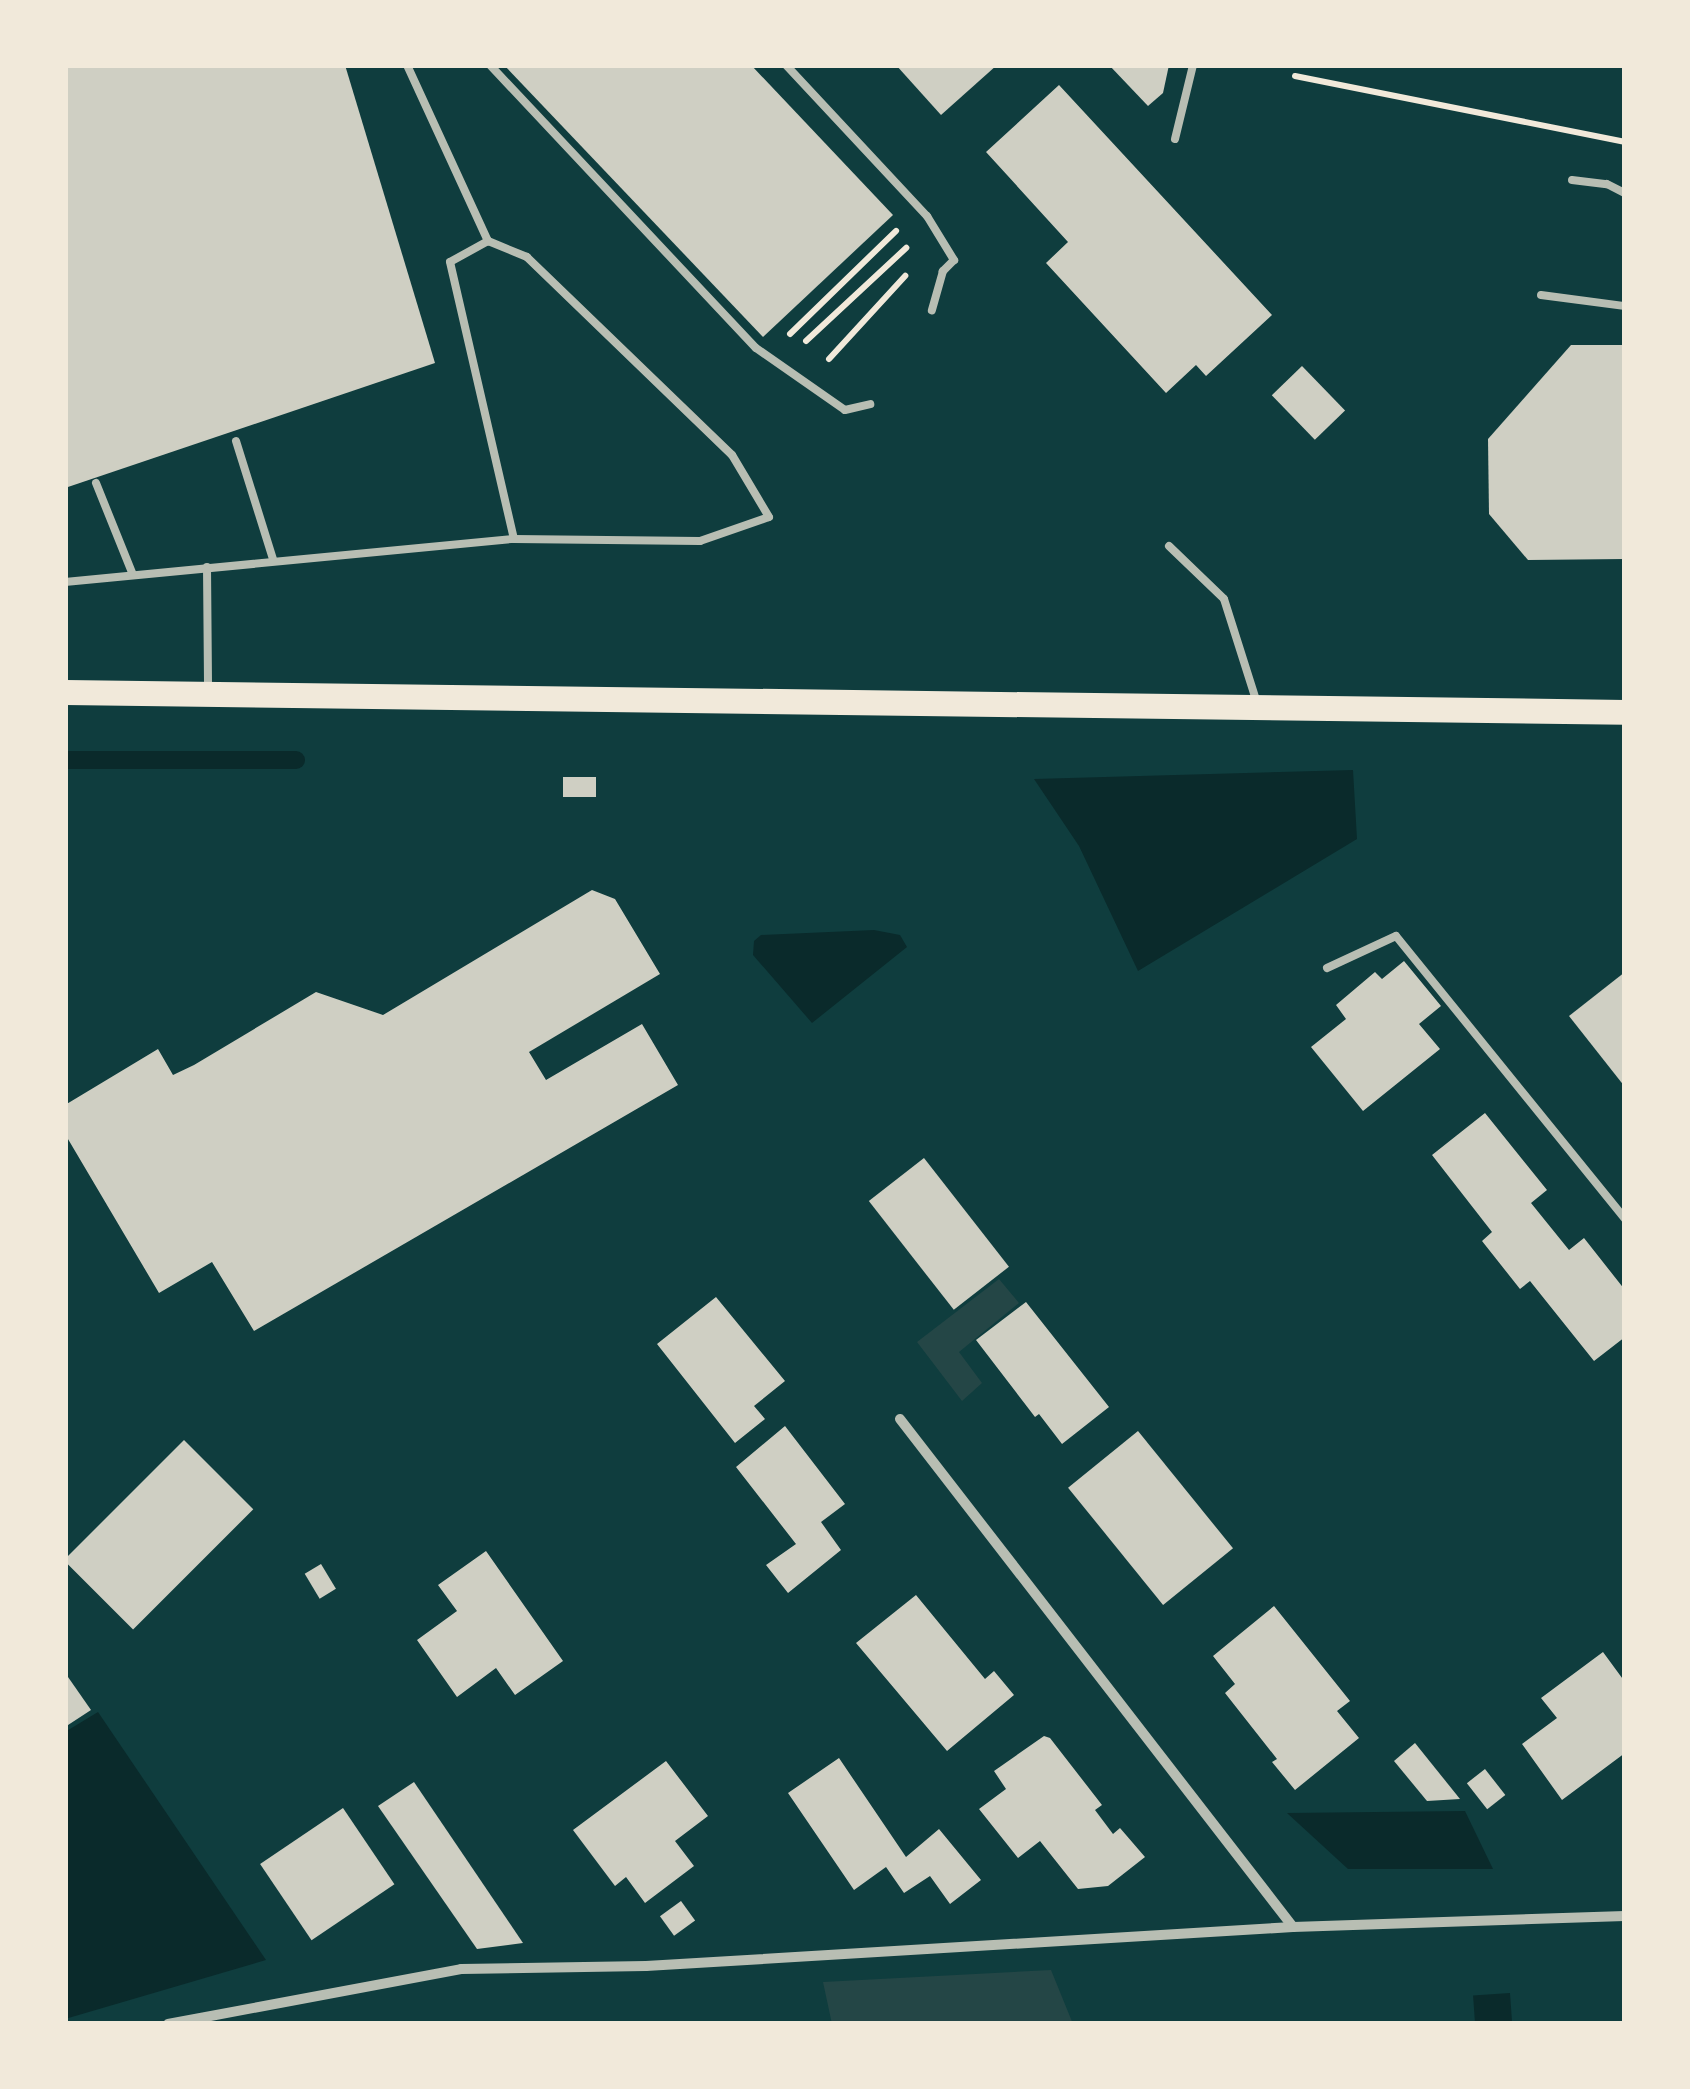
<!DOCTYPE html>
<html>
<head>
<meta charset="utf-8">
<style>
	body { margin:0 }
	#map { position:relative; width:1690px; height:2089px; overflow:hidden; background:#0f3d3e; font-family:Overpass,sans-serif }
	div>[style] { position:absolute }
	.green>* { inset:0; background:#244646 }
	.water>* { inset:0; background:#0a2a2b; transform-origin:0 0 }
	.stream>* { height:18px; margin:-9px; padding:0 9px; transform-origin:9px; border-radius:9px; background:#0a2a2b }
	.building>* { inset:0; background:#cfcfc3; transform-origin:0 0 }
	.path>* { height:6px; margin:-3px; padding:0 3px; transform-origin:3px; border-radius:3px; background:#f1e9da }
	.service>* { height:8px; margin:-4px; padding:0 4px; transform-origin:4px; border-radius:4px; background:#b8beb3 }
	.minor>* { height:10px; margin:-5px; padding:0 5px; transform-origin:5px; border-radius:5px; background:#b8beb3 }
	.primary>* { height:25px; margin:-12.5px; padding:0 12.5px; transform-origin:12.5px; border-radius:12.5px; background:#f1e9da }
	span { translate:-50% -50%; white-space:nowrap; text-align:center; line-height:1.15; -webkit-text-stroke:9px #f1e9da; paint-order:stroke }
	.frame { position:absolute; inset:0; border:68px solid #f1e9da; pointer-events:none }
</style>
</head>
<body>
<div id="map">
	<div class="green">
		<div style="clip-path:polygon(999px 1279px,1019px 1303px,959px 1352px,982px 1383px,962px 1401px,917px 1342px)"></div>
		<div style="clip-path:polygon(1051px 1970px,1073px 2024px,832px 2024px,823px 1982px)"></div>
	</div>
	<div class="water">
		<div style="clip-path:polygon(1353px 770px,1357px 839px,1138px 971px,1079px 846px,1034px 779px)"></div>
		<div style="clip-path:polygon(874px 930px,900px 935px,907px 947px,812px 1023px,753px 955px,754px 941px,761px 935px)"></div>
		<div style="clip-path:polygon(98px 1712px,266px 1960px,65px 2019px,65px 1732px)"></div>
		<div style="clip-path:polygon(1465px 1811px,1493px 1869px,1348px 1869px,1287px 1813px)"></div>
		<div style="left:1510px;top:1993px;width:31px;height:37px;rotate:86deg"></div>
	</div>
	<div class="stream">
		<div style="left:65px;top:760px;width:231px"></div>
	</div>
	<div class="building">
		<div style="clip-path:polygon(65px 65px,345px 65px,435px 363px,65px 488px)"></div>
		<div style="clip-path:polygon(504px 65px,751px 65px,893px 215px,763px 337px)"></div>
		<div style="clip-path:polygon(896px 65px,997px 65px,941px 115px)"></div>
		<div style="clip-path:polygon(1109px 65px,1169px 65px,1163px 93px,1148px 106px)"></div>
		<div style="clip-path:polygon(1059px 85px,1272px 315px,1206px 376px,1196px 365px,1166px 393px,1046px 263px,1068px 242px,986px 152px)"></div>
		<div style="clip-path:polygon(1571px 345px,1625px 345px,1625px 559px,1528px 560px,1489px 514px,1488px 439px)"></div>
		<div style="left:1302px;top:366px;width:62px;height:42px;rotate:46deg"></div>
		<div style="left:563px;top:777px;width:33px;height:20px"></div>
		<div style="clip-path:polygon(592px 890px,615px 899px,660px 974px,529px 1052px,546px 1080px,642px 1024px,678px 1085px,254px 1331px,212px 1262px,159px 1293px,65px 1134px,65px 1105px,158px 1049px,173px 1075px,194px 1065px,316px 992px,383px 1015px)"></div>
		<div style="clip-path:polygon(1404px 961px,1441px 1006px,1419px 1024px,1440px 1049px,1363px 1111px,1311px 1047px,1346px 1019px,1336px 1005px,1375px 972px,1382px 979px)"></div>
		<div style="clip-path:polygon(1625px 972px,1625px 1087px,1569px 1016px)"></div>
		<div style="clip-path:polygon(1485px 1113px,1547px 1190px,1531px 1203px,1569px 1250px,1584px 1238px,1625px 1290px,1625px 1337px,1594px 1361px,1530px 1281px,1520px 1289px,1482px 1241px,1492px 1232px,1432px 1155px)"></div>
		<div style="left:924px;top:1158px;width:138px;height:70px;rotate:52deg"></div>
		<div style="clip-path:polygon(716px 1297px,785px 1381px,754px 1406px,765px 1419px,735px 1443px,657px 1344px)"></div>
		<div style="clip-path:polygon(1026px 1302px,1109px 1407px,1062px 1444px,1039px 1414px,1035px 1417px,976px 1340px)"></div>
		<div style="clip-path:polygon(785px 1426px,845px 1504px,821px 1522px,841px 1550px,788px 1593px,766px 1565px,796px 1544px,736px 1467px)"></div>
		<div style="left:1138px;top:1431px;width:151px;height:90px;rotate:51deg"></div>
		<div style="left:184px;top:1440px;width:98px;height:170px;rotate:45deg"></div>
		<div style="clip-path:polygon(486px 1551px,563px 1661px,515px 1695px,496px 1668px,457px 1697px,417px 1640px,457px 1611px,438px 1585px)"></div>
		<div style="left:321px;top:1564px;width:29px;height:19px;rotate:59deg"></div>
		<div style="clip-path:polygon(916px 1595px,985px 1679px,994px 1671px,1014px 1695px,947px 1751px,856px 1643px)"></div>
		<div style="clip-path:polygon(1274px 1606px,1350px 1701px,1337px 1711px,1359px 1738px,1295px 1790px,1272px 1762px,1277px 1759px,1225px 1693px,1235px 1684px,1213px 1656px)"></div>
		<div style="clip-path:polygon(1603px 1652px,1625px 1682px,1625px 1753px,1562px 1800px,1522px 1744px,1557px 1718px,1541px 1698px)"></div>
		<div style="clip-path:polygon(68px 1677px,91px 1710px,65px 1727px,65px 1680px)"></div>
		<div style="clip-path:polygon(1044px 1736px,1050px 1738px,1102px 1805px,1095px 1810px,1113px 1834px,1120px 1828px,1145px 1857px,1108px 1886px,1078px 1889px,1040px 1841px,1018px 1858px,979px 1809px,1006px 1789px,994px 1771px)"></div>
		<div style="clip-path:polygon(1415px 1743px,1460px 1799px,1427px 1801px,1394px 1761px)"></div>
		<div style="clip-path:polygon(839px 1758px,906px 1857px,939px 1829px,981px 1880px,950px 1904px,930px 1876px,904px 1893px,886px 1867px,854px 1890px,788px 1793px)"></div>
		<div style="clip-path:polygon(666px 1761px,708px 1816px,675px 1841px,694px 1866px,645px 1903px,626px 1877px,615px 1886px,573px 1830px)"></div>
		<div style="left:1485px;top:1769px;width:33px;height:23px;rotate:52deg"></div>
		<div style="clip-path:polygon(414px 1782px,523px 1943px,477px 1949px,378px 1806px)"></div>
		<div style="left:343px;top:1808px;width:92px;height:100px;rotate:56deg"></div>
		<div style="left:681px;top:1901px;width:24px;height:26px;rotate:54deg"></div>
	</div>
	<div class="path">
		<div style="left:1295px;top:76px;width:337px;rotate:11.3deg"></div>
		<div style="left:790px;top:334px;width:148px;rotate:-44.2deg"></div>
		<div style="left:806px;top:341px;width:137px;rotate:-42.9deg"></div>
		<div style="left:829px;top:359px;width:113px;rotate:-47.5deg"></div>
	</div>
	<div class="service">
		<div style="left:407px;top:65px;width:194px;rotate:65.3deg"></div>
		<div style="left:490px;top:65px;width:388px;rotate:46.8deg"></div>
		<div style="left:756px;top:348px;width:108px;rotate:34.9deg"></div>
		<div style="left:845px;top:410px;width:26px;rotate:-13deg"></div>
		<div style="left:786px;top:65px;width:207px;rotate:47deg"></div>
		<div style="left:927px;top:216px;width:52px;rotate:58.5deg"></div>
		<div style="left:954px;top:260px;width:16px;rotate:135deg"></div>
		<div style="left:943px;top:271px;width:41px;rotate:105.8deg"></div>
		<div style="left:1175px;top:139px;width:76px;rotate:-76.3deg"></div>
		<div style="left:1572px;top:180px;width:35px;rotate:7deg"></div>
		<div style="left:1607px;top:184px;width:20px;rotate:27deg"></div>
		<div style="left:1541px;top:295px;width:85px;rotate:7.5deg"></div>
		<div style="left:236px;top:441px;width:124px;rotate:72.6deg"></div>
		<div style="left:96px;top:483px;width:99px;rotate:68.1deg"></div>
		<div style="left:1169px;top:546px;width:76px;rotate:43.9deg"></div>
		<div style="left:1224px;top:599px;width:109px;rotate:72.4deg"></div>
		<div style="left:207px;top:567px;width:123px;rotate:89.5deg"></div>
		<div style="left:65px;top:582px;width:451px;rotate:-5.5deg"></div>
		<div style="left:514px;top:539px;width:186px;rotate:0.6deg"></div>
		<div style="left:700px;top:541px;width:73px;rotate:-19.2deg"></div>
		<div style="left:769px;top:517px;width:72px;rotate:-120.8deg"></div>
		<div style="left:732px;top:455px;width:285px;rotate:-136deg"></div>
		<div style="left:527px;top:257px;width:42px;rotate:-157.7deg"></div>
		<div style="left:488px;top:241px;width:43px;rotate:151.1deg"></div>
		<div style="left:450px;top:262px;width:284px;rotate:77deg"></div>
		<div style="left:1327px;top:968px;width:76px;rotate:-24.9deg"></div>
		<div style="left:1396px;top:936px;width:364px;rotate:51deg"></div>
	</div>
	<div class="minor">
		<div style="left:900px;top:1419px;width:642px;rotate:52.27deg"></div>
		<div style="left:168px;top:2024px;width:298px;rotate:-10.6deg"></div>
		<div style="left:461px;top:1969px;width:185px;rotate:-0.9deg"></div>
		<div style="left:646px;top:1966px;width:648px;rotate:-3.45deg"></div>
		<div style="left:1293px;top:1927px;width:332px;rotate:-1.9deg"></div>
	</div>
	<div class="primary">
		<div style="left:65px;top:692px;width:1560px;rotate:0.73deg"></div>
	</div>
	<div class="frame"></div>
</div>
</body>
</html>
